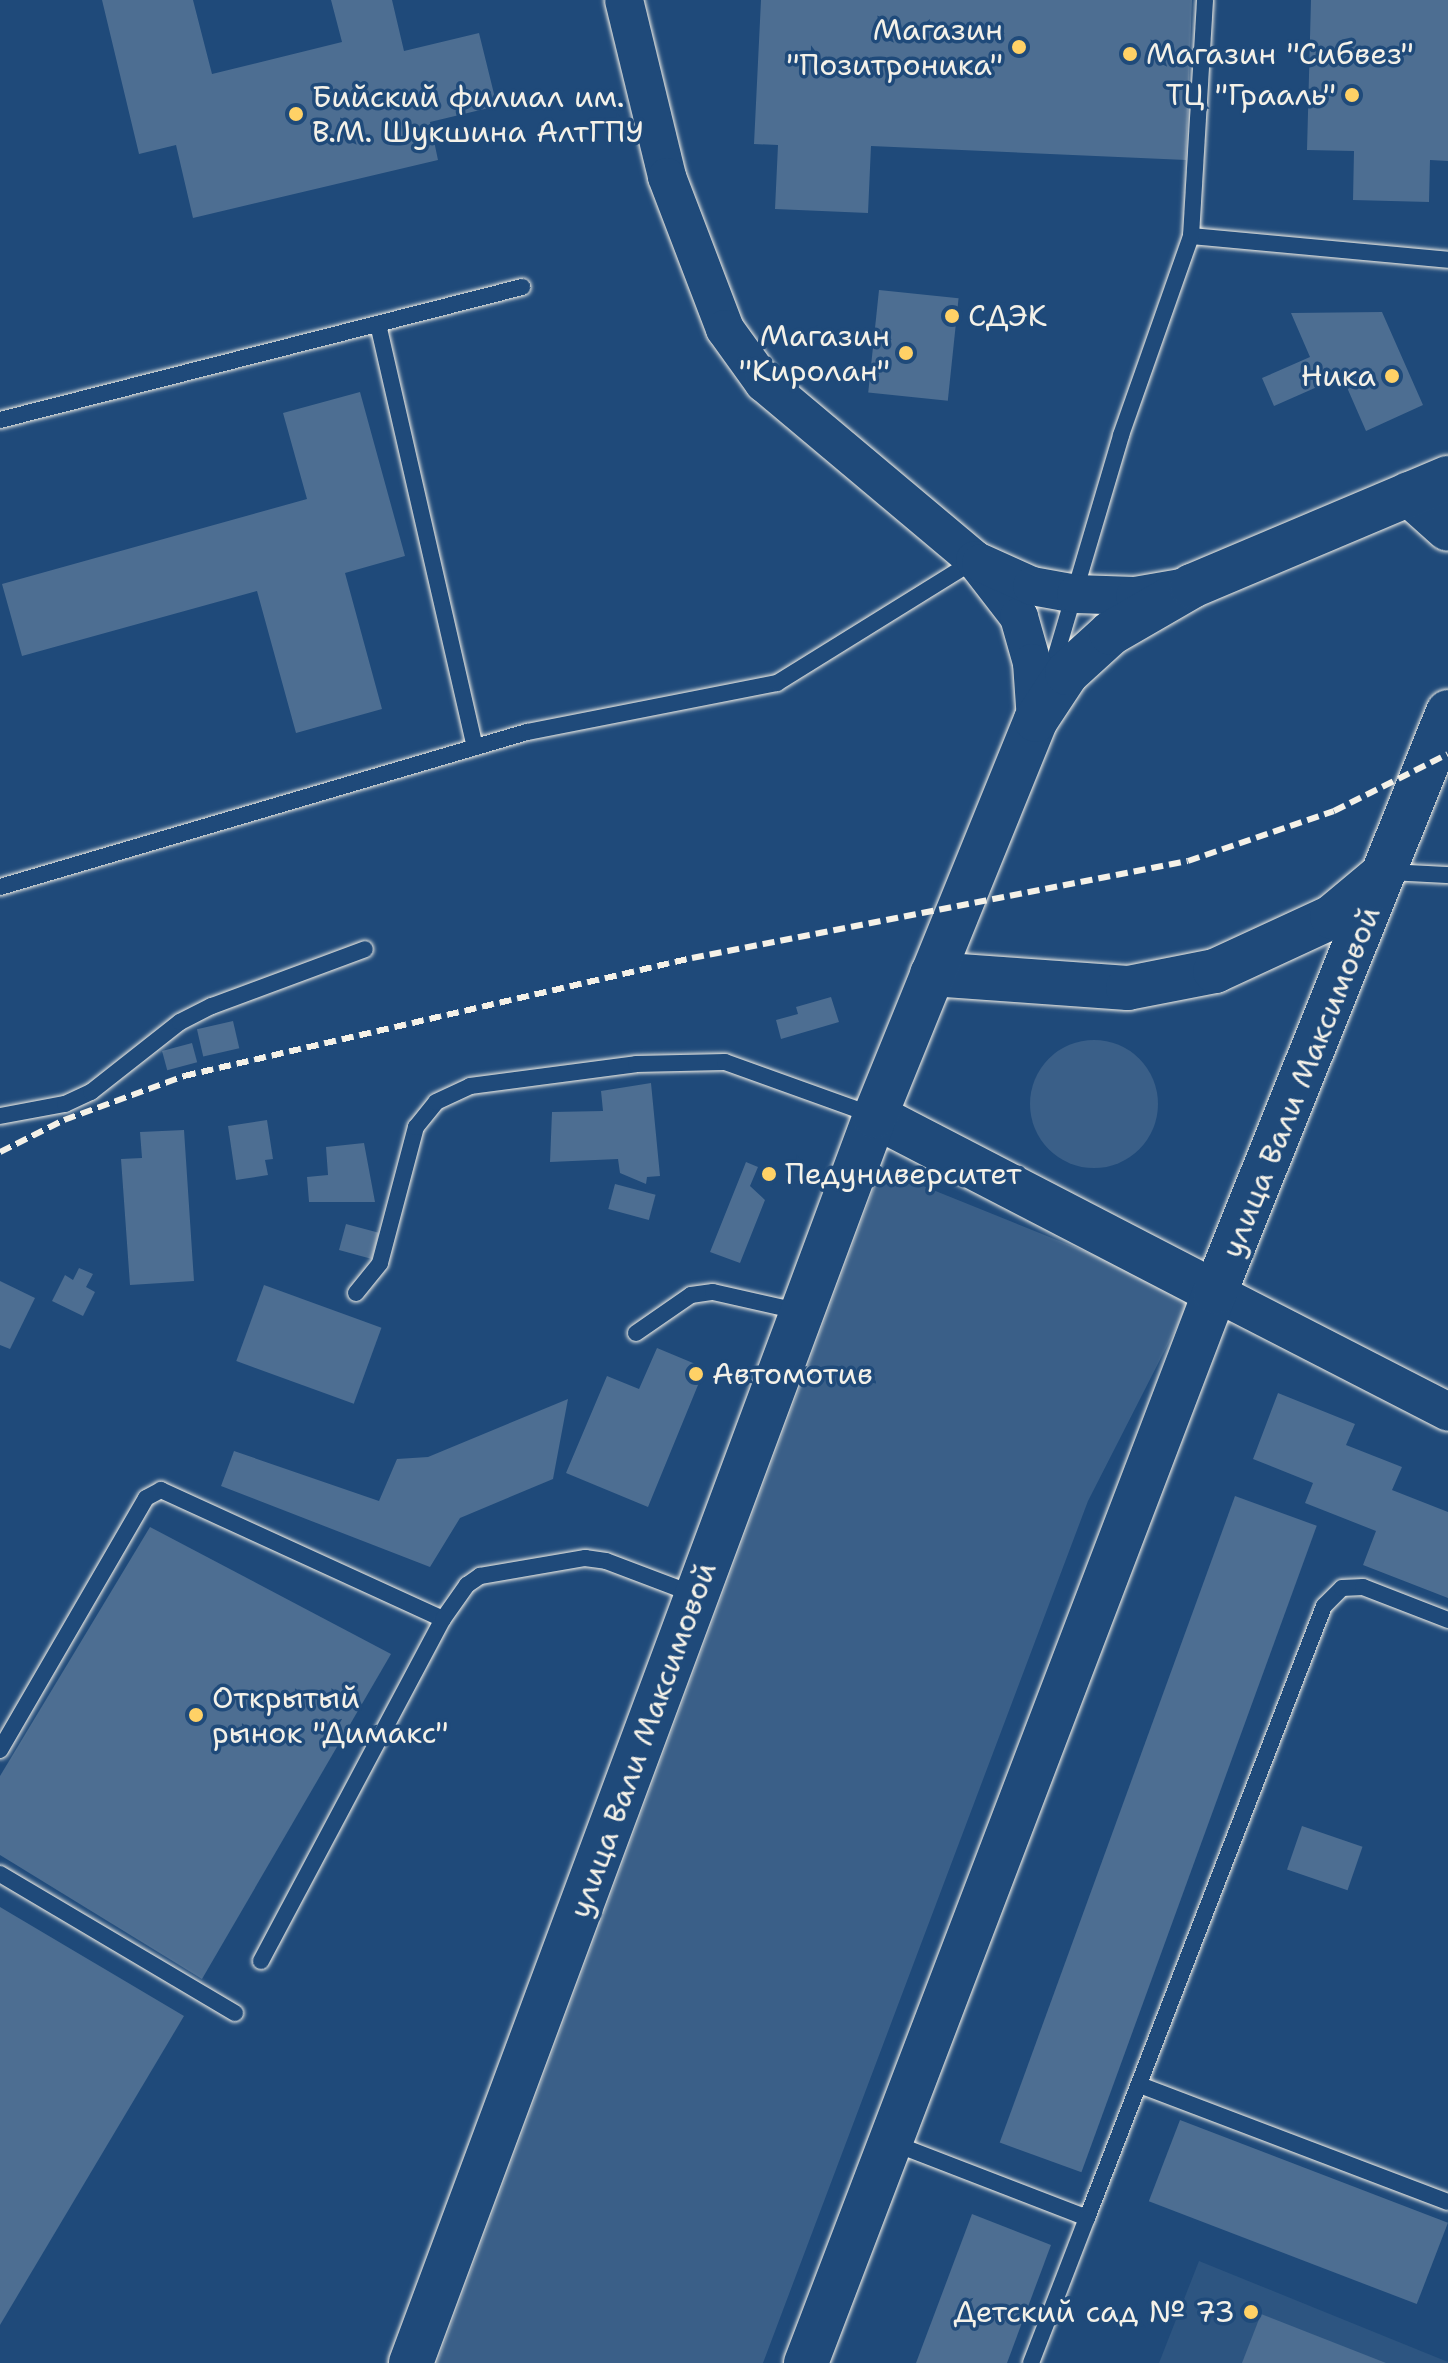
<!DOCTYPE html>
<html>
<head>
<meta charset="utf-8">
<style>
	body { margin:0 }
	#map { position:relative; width:1448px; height:2363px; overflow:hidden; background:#1f4a7a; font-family:"Shantell Sans",sans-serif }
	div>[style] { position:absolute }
	.built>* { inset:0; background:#2d5581 }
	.green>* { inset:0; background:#3a5f88 }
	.round { border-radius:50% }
	.building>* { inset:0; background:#4d6e92; transform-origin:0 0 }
	.roads { filter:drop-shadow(0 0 2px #f4f1e8) drop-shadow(0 0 2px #f4f1e8) }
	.service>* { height:16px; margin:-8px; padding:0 8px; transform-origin:8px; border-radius:8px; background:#1f4a7a }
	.tertiary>* { height:38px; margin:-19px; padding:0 19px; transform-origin:19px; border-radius:19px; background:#1f4a7a }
	.secondary>* { height:44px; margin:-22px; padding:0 22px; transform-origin:22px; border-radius:22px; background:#1f4a7a }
	.rail>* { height:6px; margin-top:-3px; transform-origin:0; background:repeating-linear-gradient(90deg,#f4f1e8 0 12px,transparent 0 18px) }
	.dots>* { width:22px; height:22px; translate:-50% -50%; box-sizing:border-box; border:4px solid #1f4a7a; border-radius:50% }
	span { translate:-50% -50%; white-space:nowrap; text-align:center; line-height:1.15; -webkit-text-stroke:7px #1f4a7a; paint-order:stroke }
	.poi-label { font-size:30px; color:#f4f1e8 }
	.right { translate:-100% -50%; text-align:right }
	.left { translate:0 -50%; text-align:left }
	.street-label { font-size:30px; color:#f4f1e8 }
</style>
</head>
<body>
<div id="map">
	<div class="built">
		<div style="clip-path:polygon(1199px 2261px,1448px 2362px,1448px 2363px,1159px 2363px)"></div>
	</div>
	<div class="green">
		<div class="round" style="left:1030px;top:1040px;width:128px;height:128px"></div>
		<div style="clip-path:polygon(881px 1169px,1193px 1295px,1088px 1501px,763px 2363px,437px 2363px)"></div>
	</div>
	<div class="building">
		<div style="clip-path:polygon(102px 0,193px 0,212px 74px,342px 42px,331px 0,392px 0,404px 51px,479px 33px,497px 106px,430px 122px,438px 160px,193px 218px,176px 145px,139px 154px)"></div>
		<div style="clip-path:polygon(761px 0,1192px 0,1186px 160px,871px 146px,868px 213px,775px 209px,778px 145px,754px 144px)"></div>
		<div style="clip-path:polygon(1311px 0,1448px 0,1448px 161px,1430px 160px,1429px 202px,1353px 200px,1354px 151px,1307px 150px)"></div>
		<div style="left:879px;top:290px;width:80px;height:103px;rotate:6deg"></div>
		<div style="clip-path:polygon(1382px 312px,1423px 405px,1366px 431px,1342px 376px,1274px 406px,1262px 378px,1310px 357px,1291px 313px)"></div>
		<div style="clip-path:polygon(360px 392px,405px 556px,345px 573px,382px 709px,296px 733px,257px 591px,22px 656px,2px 584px,307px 499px,283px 413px)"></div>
		<div style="clip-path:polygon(831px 997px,839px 1022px,781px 1039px,776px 1020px,798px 1014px,796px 1007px)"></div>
		<div style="left:233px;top:1021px;width:28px;height:37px;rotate:77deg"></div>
		<div style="left:192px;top:1043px;width:20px;height:31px;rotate:75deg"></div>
		<div style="clip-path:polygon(651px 1083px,660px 1176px,647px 1177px,646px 1184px,620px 1173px,618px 1159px,550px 1162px,552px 1112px,603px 1111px,601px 1091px)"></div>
		<div style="clip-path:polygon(267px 1120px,273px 1159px,265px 1160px,268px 1175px,236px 1180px,228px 1126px)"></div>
		<div style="clip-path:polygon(184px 1130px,194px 1281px,130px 1285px,121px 1159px,142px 1158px,140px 1132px)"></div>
		<div style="clip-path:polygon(364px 1143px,375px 1202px,309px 1202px,307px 1177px,328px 1175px,326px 1147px)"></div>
		<div style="clip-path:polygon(746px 1162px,758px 1167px,750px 1186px,765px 1200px,740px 1263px,710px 1252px)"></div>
		<div style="left:615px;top:1184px;width:42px;height:26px;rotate:15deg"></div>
		<div style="left:346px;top:1224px;width:34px;height:27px;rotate:15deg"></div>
		<div style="clip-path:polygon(79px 1268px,93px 1274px,86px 1287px,95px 1292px,83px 1316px,52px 1301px,65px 1275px,73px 1280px)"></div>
		<div style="clip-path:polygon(0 1281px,35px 1298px,10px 1349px,0 1345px)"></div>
		<div style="left:264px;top:1285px;width:125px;height:81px;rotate:20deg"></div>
		<div style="clip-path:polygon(657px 1348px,705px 1368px,648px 1507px,566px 1473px,607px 1376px,639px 1389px)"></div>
		<div style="clip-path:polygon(1278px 1393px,1355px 1424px,1346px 1445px,1402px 1467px,1392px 1490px,1448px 1512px,1448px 1598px,1363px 1565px,1376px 1531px,1305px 1503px,1313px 1483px,1253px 1459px)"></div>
		<div style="clip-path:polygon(568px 1399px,553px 1479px,460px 1518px,430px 1567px,221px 1486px,234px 1451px,379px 1501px,397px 1459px,428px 1457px)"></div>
		<div style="left:1235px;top:1496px;width:87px;height:688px;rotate:20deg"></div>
		<div style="clip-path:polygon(150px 1527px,391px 1654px,202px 1979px,0 1855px,0 1776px)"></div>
		<div style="left:1302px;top:1826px;width:64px;height:46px;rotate:19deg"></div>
		<div style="clip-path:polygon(0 1907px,184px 2016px,0 2325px)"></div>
		<div style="left:1180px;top:2120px;width:287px;height:87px;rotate:21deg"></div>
		<div style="clip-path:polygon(972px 2214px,1051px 2245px,1007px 2363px,916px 2363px)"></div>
		<div style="clip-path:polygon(1261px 2314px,1386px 2363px,1242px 2363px)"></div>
	</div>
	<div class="roads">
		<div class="service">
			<div style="left:1191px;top:236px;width:258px;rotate:5.3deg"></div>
			<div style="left:378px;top:324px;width:434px;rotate:77.1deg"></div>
			<div style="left:0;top:420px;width:539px;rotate:-14.29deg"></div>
			<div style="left:1051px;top:672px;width:247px;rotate:-73.5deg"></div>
			<div style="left:1121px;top:435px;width:211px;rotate:-70.6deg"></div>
			<div style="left:1191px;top:236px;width:236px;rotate:-86.6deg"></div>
			<div style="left:1388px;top:872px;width:60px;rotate:2.9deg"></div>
			<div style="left:0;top:887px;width:549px;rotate:-16.39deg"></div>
			<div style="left:527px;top:732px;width:255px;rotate:-11.1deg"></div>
			<div style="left:777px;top:683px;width:232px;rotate:-31.8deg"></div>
			<div style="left:0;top:1116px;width:66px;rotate:-10.5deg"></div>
			<div style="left:65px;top:1104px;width:29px;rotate:-25deg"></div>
			<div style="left:91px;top:1092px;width:113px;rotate:-38.2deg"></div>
			<div style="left:180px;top:1022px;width:36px;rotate:-27deg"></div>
			<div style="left:212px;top:1006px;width:163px;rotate:-20.4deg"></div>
			<div style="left:356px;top:1293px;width:38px;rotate:-51deg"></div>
			<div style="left:380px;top:1263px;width:141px;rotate:-75.2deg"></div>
			<div style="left:416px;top:1127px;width:32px;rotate:-51deg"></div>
			<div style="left:436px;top:1102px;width:38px;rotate:-25deg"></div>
			<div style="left:470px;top:1086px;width:167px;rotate:-7.5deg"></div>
			<div style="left:636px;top:1064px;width:89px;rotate:-1.3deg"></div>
			<div style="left:725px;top:1062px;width:156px;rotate:19.8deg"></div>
			<div style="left:636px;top:1333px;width:67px;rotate:-34.6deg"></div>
			<div style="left:691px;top:1295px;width:22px;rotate:-8deg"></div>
			<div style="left:713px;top:1292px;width:91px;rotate:12.7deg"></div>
			<div style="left:0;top:1750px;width:291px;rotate:-59.9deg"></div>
			<div style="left:146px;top:1498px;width:17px;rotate:-28deg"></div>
			<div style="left:161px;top:1490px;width:310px;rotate:24.6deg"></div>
			<div style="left:0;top:1874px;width:273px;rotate:30.6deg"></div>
			<div style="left:261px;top:1961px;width:387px;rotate:-62deg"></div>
			<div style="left:443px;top:1619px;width:42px;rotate:-54.8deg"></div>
			<div style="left:467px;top:1585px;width:16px;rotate:-35deg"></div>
			<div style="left:480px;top:1576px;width:107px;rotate:-9.7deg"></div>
			<div style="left:585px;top:1558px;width:21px;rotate:8deg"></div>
			<div style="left:606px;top:1561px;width:96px;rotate:20.7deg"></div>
			<div style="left:1140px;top:2085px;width:329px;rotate:20.8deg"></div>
			<div style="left:893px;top:2143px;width:208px;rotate:21.1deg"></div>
			<div style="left:1087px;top:2218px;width:656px;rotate:-68.83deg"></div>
			<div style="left:1324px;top:1606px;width:25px;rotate:-45deg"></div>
			<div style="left:1342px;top:1588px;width:21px;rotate:-3deg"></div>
			<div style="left:1363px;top:1587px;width:91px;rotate:21.2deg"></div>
			<div style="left:1031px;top:2363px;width:155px;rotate:-68.9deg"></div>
		</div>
		<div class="tertiary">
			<div style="left:624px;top:0;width:182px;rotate:76.3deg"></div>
			<div style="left:667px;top:177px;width:163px;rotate:69.1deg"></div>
			<div style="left:725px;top:329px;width:67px;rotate:54.2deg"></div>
			<div style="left:764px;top:383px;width:275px;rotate:40deg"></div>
			<div style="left:975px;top:560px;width:72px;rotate:52.3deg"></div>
			<div style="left:1019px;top:617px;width:48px;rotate:74.2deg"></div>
			<div style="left:1032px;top:663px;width:57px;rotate:86deg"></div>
			<div style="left:981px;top:563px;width:56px;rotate:24.3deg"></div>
			<div style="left:1032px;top:586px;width:45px;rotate:10.3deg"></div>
			<div style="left:1076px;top:594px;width:59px;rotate:1.9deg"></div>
			<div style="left:1135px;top:596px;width:47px;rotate:-9.9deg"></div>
			<div style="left:1215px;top:1292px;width:262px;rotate:27.2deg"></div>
		</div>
		<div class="secondary">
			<div style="left:1409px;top:494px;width:52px;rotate:41.9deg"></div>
			<div style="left:932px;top:974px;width:196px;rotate:4.1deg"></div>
			<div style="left:1128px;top:988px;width:89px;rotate:-11.1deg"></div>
			<div style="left:1215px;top:971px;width:129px;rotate:-24.8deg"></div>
			<div style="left:1332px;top:917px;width:64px;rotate:-39.9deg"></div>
			<div style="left:875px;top:1116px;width:383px;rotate:27.4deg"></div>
			<div style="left:411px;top:2363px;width:1331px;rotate:-69.59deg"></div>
			<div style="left:875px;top:1116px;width:427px;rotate:-67.9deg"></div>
			<div style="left:1036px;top:720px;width:56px;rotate:-56.6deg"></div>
			<div style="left:1067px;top:673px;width:59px;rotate:-42.3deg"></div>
			<div style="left:1111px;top:633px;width:94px;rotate:-30.1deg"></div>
			<div style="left:1192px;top:586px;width:278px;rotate:-22.9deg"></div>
			<div style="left:806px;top:2363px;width:1146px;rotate:-69.1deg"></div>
			<div style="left:1215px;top:1292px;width:625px;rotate:-68.11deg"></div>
		</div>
	</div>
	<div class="rail">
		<div style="left:0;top:1152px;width:72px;rotate:-26.6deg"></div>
		<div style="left:64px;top:1120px;width:128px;rotate:-20.1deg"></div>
		<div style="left:184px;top:1076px;width:522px;rotate:-13.08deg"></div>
		<div style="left:692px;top:958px;width:505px;rotate:-11.07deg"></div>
		<div style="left:1188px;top:861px;width:154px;rotate:-18.9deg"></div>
		<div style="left:1334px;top:811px;width:127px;rotate:-26.6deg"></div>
	</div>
	<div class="dots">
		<div style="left:1019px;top:47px;background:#ffd166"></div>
		<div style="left:1130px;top:54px;background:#ffd166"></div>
		<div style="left:1352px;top:95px;background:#ffd166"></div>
		<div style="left:296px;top:114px;background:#ffd166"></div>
		<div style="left:952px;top:316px;background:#ffd166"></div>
		<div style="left:906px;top:353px;background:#ffd166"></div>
		<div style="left:1392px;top:376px;background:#ffd166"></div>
		<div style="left:769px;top:1174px;background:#ffd166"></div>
		<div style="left:696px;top:1374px;background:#ffd166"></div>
		<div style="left:196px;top:1715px;background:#ffd166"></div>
		<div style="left:1251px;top:2312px;background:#ffd166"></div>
	</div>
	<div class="poi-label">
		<span class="right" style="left:1003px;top:47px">Магазин<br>"Позитроника"</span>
		<span class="left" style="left:1146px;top:54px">Магазин "Сибвез"</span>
		<span class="right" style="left:1336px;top:95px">ТЦ "Грааль"</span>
		<span class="left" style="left:312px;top:114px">Бийский филиал им.<br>В.М. Шукшина АлтГПУ</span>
		<span class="left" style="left:968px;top:316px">СДЭК</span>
		<span class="right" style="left:890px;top:353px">Магазин<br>"Киролан"</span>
		<span class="right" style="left:1376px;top:376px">Ника</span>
		<span class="left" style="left:785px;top:1174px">Педуниверситет</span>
		<span class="left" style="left:712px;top:1374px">Автомотив</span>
		<span class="left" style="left:212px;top:1715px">Открытый<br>рынок "Димакс"</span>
		<span class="right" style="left:1235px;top:2312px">Детский сад № 73</span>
	</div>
	<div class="street-label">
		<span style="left:1301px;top:1082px;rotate:-68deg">улица Вали Максимовой</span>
		<span style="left:643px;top:1740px;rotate:-70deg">улица Вали Максимовой</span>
	</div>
</div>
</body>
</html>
